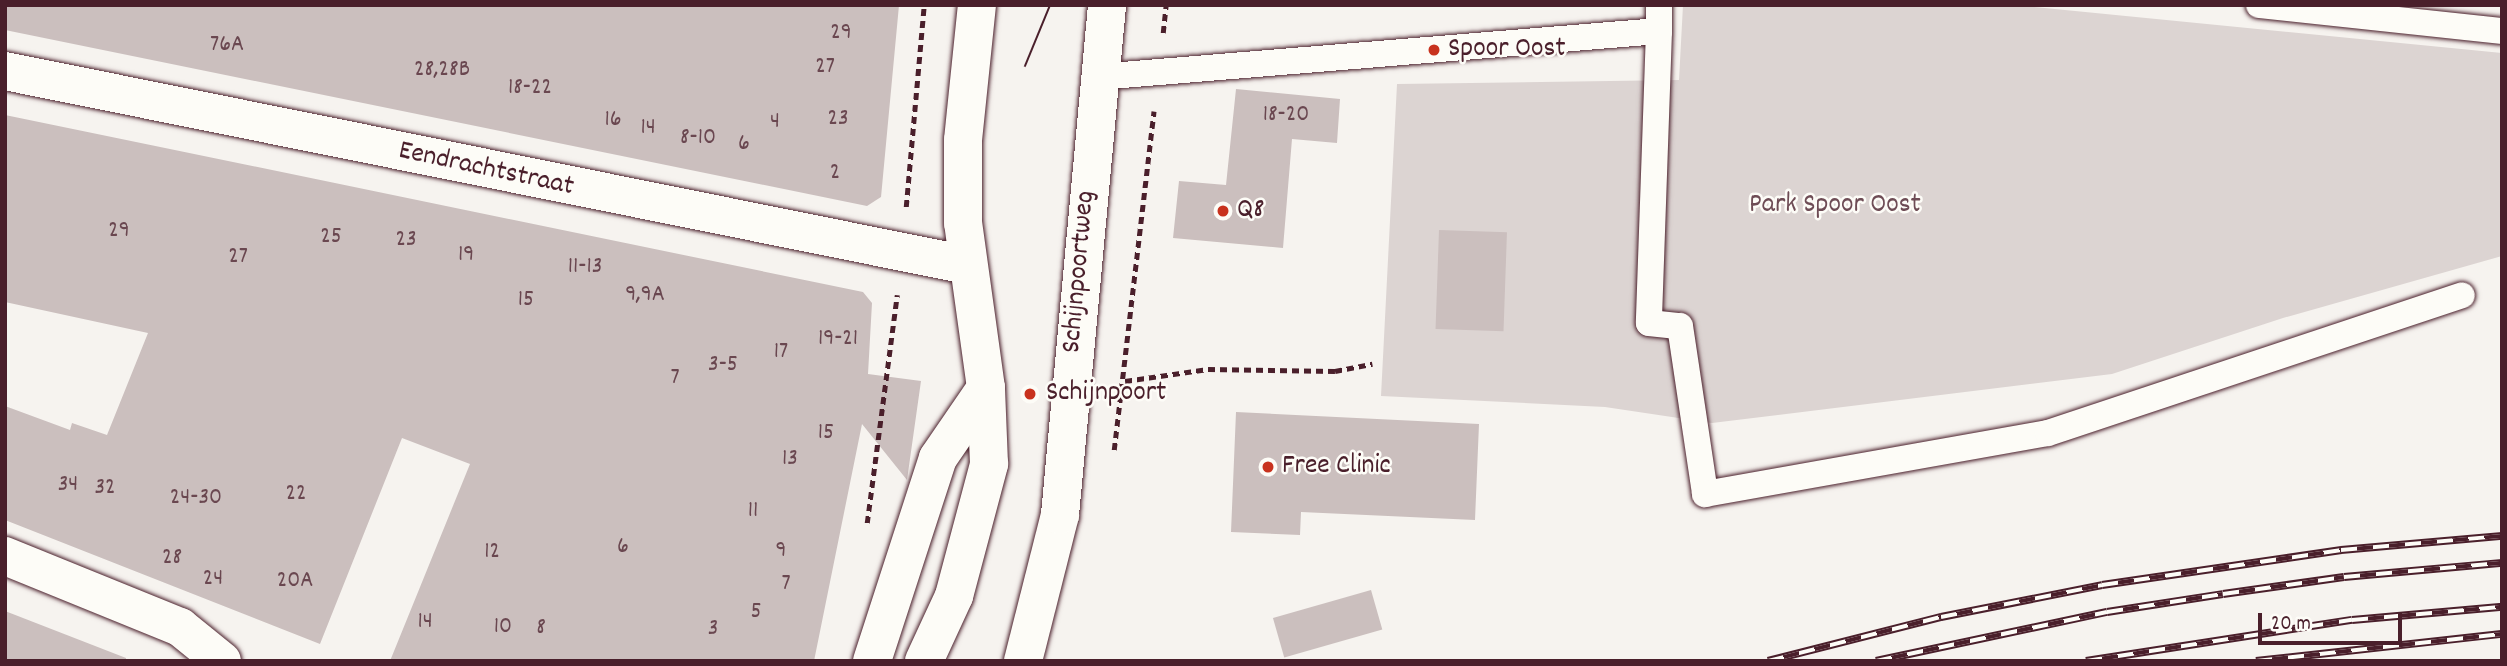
<!DOCTYPE html>
<html>
<head>
<meta charset="utf-8">
<style>
	body { margin:0 }
	#map { position:relative; width:2507px; height:666px; overflow:hidden; background:#f6f3ef; font-family:Dekko,sans-serif }
	div>[style] { position:absolute }
	.green>* { inset:0; background:#dcd4d2 }
	.building>* { inset:0; background:#cbbfbe; transform-origin:0 0 }
	.path>* { height:4.5px; margin-top:-2.25px; transform-origin:0; background:repeating-linear-gradient(90deg,#4a1f2b 0 7px,transparent 0 12px) }
	.roads { filter:drop-shadow(0 0 2px #4a1f2b) drop-shadow(0 0 2px #4a1f2b) }
	.lane>* { height:26px; margin:-13px; padding:0 13px; transform-origin:13px; border-radius:13px; background:#fdfcf7 }
	.street>* { height:38px; margin:-19px; padding:0 19px; transform-origin:19px; border-radius:19px; background:#fdfcf7 }
	.secondary>* { height:38px; margin:-19px; padding:0 19px; transform-origin:19px; border-radius:19px; background:#fdfcf7 }
	.tram>* { height:2px; margin:-1px; padding:0 1px; transform-origin:1px; border-radius:1px; background:#4a1f2b }
	.rail>* { height:8px; margin-top:-4px; transform-origin:0; background:repeating-linear-gradient(90deg,#fdfcf7 0 16px,#4a1f2b 0 32px); box-sizing:border-box; border-block:2px solid #4a1f2b }
	.dots>* { width:19px; height:19px; translate:-50% -50%; box-sizing:border-box; border:4px solid #fdfcf7; border-radius:50% }
	span { translate:-50% -50%; white-space:nowrap; text-align:center; line-height:1.15; -webkit-text-stroke:5px #fdfcf7; paint-order:stroke }
	.number-label { font-size:24px; color:#6a4750 }
	.number-label span { -webkit-text-stroke-width:0 }
	.poi-label { font-size:28px; color:#4a1f2b }
	.left { translate:0 -50%; text-align:left }
	.street-label { font-size:28px; color:#4a1f2b }
	.park-label { font-size:28px; color:#6e4c55 }
	.frame { position:absolute; inset:0; border:7px solid #4a1f2b; pointer-events:none }
	.scale { position:absolute; left:2258px; top:613px; width:144px; height:32px; box-sizing:border-box; border:4px solid #4a1f2b; border-top:0; padding-left:9px; font-size:21px; line-height:24px; white-space:nowrap; color:#4a1f2b; -webkit-text-stroke:5px #fdfcf7; paint-order:stroke }
</style>
</head>
<body>
<div id="map">
	<div class="green">
		<div style="clip-path:polygon(1683px 5px,2014px 5px,2502px 53px,2502px 256px,2283px 318px,2112px 374px,1712px 423px,1605px 407px,1381px 396px,1397px 84px,1679px 80px)"></div>
	</div>
	<div class="building">
		<div style="clip-path:polygon(5px 5px,899px 5px,881px 197px,867px 206px,5px 30px)"></div>
		<div style="clip-path:polygon(1236px 89px,1340px 99px,1337px 143px,1292px 139px,1283px 248px,1173px 238px,1179px 181px,1226px 185px)"></div>
		<div style="clip-path:polygon(5px 115px,863px 292px,872px 303px,868px 374px,921px 381px,907px 480px,862px 424px,814px 661px,390px 661px,470px 464px,402px 438px,320px 644px,5px 520px,5px 406px,70px 430px,72px 423px,107px 435px,148px 333px,5px 302px)"></div>
		<div style="left:1439px;top:230px;width:68px;height:99px;rotate:2deg"></div>
		<div style="clip-path:polygon(1236px 412px,1479px 424px,1475px 520px,1301px 512px,1300px 535px,1231px 532px)"></div>
		<div style="left:1371px;top:590px;width:41px;height:102px;rotate:74deg"></div>
		<div style="clip-path:polygon(5px 611px,126px 658px,126px 661px,5px 661px)"></div>
	</div>
	<div class="path">
		<div style="left:1163px;top:33px;width:28px;rotate:-84deg"></div>
		<div style="left:906px;top:207px;width:203px;rotate:-84.9deg"></div>
		<div style="left:1125px;top:381px;width:84px;rotate:-8.2deg"></div>
		<div style="left:1208px;top:369px;width:127px;rotate:0.9deg"></div>
		<div style="left:1335px;top:371px;width:38px;rotate:-11deg"></div>
		<div style="left:1114px;top:450px;width:341px;rotate:-83.3deg"></div>
		<div style="left:867px;top:523px;width:230px;rotate:-82.5deg"></div>
	</div>
	<div class="roads">
		<div class="lane">
			<div style="left:2259px;top:5px;width:244px;rotate:6.1deg"></div>
			<div style="left:1659px;top:31px;width:292px;rotate:92deg"></div>
			<div style="left:1649px;top:323px;width:31px;rotate:6deg"></div>
			<div style="left:1680px;top:326px;width:170px;rotate:81.5deg"></div>
			<div style="left:1705px;top:494px;width:348px;rotate:-10.1deg"></div>
			<div style="left:2048px;top:433px;width:436px;rotate:-18.4deg"></div>
			<div style="left:1098px;top:77px;width:563px;rotate:-4.69deg"></div>
			<div style="left:1659px;top:31px;width:26px;rotate:-90deg"></div>
		</div>
		<div class="street">
			<div style="left:5px;top:71px;width:981px;rotate:11.4deg"></div>
			<div style="left:5px;top:556px;width:189px;rotate:22.1deg"></div>
			<div style="left:180px;top:627px;width:54px;rotate:39deg"></div>
			<div style="left:872px;top:661px;width:213px;rotate:-72deg"></div>
			<div style="left:938px;top:458px;width:85px;rotate:-55.6deg"></div>
		</div>
		<div class="secondary">
			<div style="left:924px;top:661px;width:72px;rotate:-65.2deg"></div>
			<div style="left:954px;top:596px;width:137px;rotate:-75.1deg"></div>
			<div style="left:989px;top:464px;width:76px;rotate:-92.3deg"></div>
			<div style="left:986px;top:388px;width:167px;rotate:-97.9deg"></div>
			<div style="left:963px;top:223px;width:83px;rotate:-90deg"></div>
			<div style="left:963px;top:140px;width:136px;rotate:-84.1deg"></div>
			<div style="left:1023px;top:661px;width:151px;rotate:-75.8deg"></div>
			<div style="left:1060px;top:515px;width:512px;rotate:-84.73deg"></div>
		</div>
	</div>
	<div class="tram">
		<div style="left:1025px;top:66px;width:66px;rotate:-67.7deg"></div>
	</div>
	<div class="rail">
		<div style="left:1768px;top:661px;width:179px;rotate:-14.3deg"></div>
		<div style="left:1941px;top:617px;width:164px;rotate:-11.2deg"></div>
		<div style="left:2102px;top:585px;width:242px;rotate:-8.3deg"></div>
		<div style="left:2341px;top:550px;width:162px;rotate:-5deg"></div>
		<div style="left:1876px;top:661px;width:236px;rotate:-12deg"></div>
		<div style="left:2107px;top:612px;width:117px;rotate:-8.8deg"></div>
		<div style="left:2223px;top:594px;width:122px;rotate:-8deg"></div>
		<div style="left:2344px;top:577px;width:159px;rotate:-5.1deg"></div>
		<div style="left:2086px;top:661px;width:269px;rotate:-8.8deg"></div>
		<div style="left:2352px;top:620px;width:151px;rotate:-5deg"></div>
		<div style="left:2256px;top:661px;width:247px;rotate:-6.3deg"></div>
	</div>
	<div class="dots">
		<div style="left:1434px;top:50px;background:#c8321e"></div>
		<div style="left:1223px;top:211px;background:#c8321e"></div>
		<div style="left:1030px;top:394px;background:#c8321e"></div>
		<div style="left:1268px;top:467px;background:#c8321e"></div>
	</div>
	<div class="number-label">
		<span style="left:841px;top:34px">29</span>
		<span style="left:227px;top:46px">76A</span>
		<span style="left:825px;top:68px">27</span>
		<span style="left:442px;top:71px">28,28B</span>
		<span style="left:530px;top:89px">18-22</span>
		<span style="left:1286px;top:116px">18-20</span>
		<span style="left:838px;top:120px">23</span>
		<span style="left:613px;top:121px">16</span>
		<span style="left:775px;top:123px">4</span>
		<span style="left:648px;top:129px">14</span>
		<span style="left:698px;top:139px">8-10</span>
		<span style="left:744px;top:145px">6</span>
		<span style="left:835px;top:174px">2</span>
		<span style="left:119px;top:232px">29</span>
		<span style="left:331px;top:238px">25</span>
		<span style="left:406px;top:241px">23</span>
		<span style="left:466px;top:256px">19</span>
		<span style="left:238px;top:258px">27</span>
		<span style="left:585px;top:268px">11-13</span>
		<span style="left:645px;top:296px">9,9A</span>
		<span style="left:526px;top:301px">15</span>
		<span style="left:838px;top:340px">19-21</span>
		<span style="left:781px;top:353px">17</span>
		<span style="left:723px;top:366px">3-5</span>
		<span style="left:675px;top:379px">7</span>
		<span style="left:826px;top:434px">15</span>
		<span style="left:790px;top:460px">13</span>
		<span style="left:68px;top:486px">34</span>
		<span style="left:105px;top:489px">32</span>
		<span style="left:296px;top:495px">22</span>
		<span style="left:196px;top:499px">24-30</span>
		<span style="left:753px;top:512px">11</span>
		<span style="left:623px;top:548px">6</span>
		<span style="left:781px;top:552px">9</span>
		<span style="left:492px;top:553px">12</span>
		<span style="left:172px;top:559px">28</span>
		<span style="left:213px;top:580px">24</span>
		<span style="left:295px;top:582px">20A</span>
		<span style="left:786px;top:585px">7</span>
		<span style="left:756px;top:613px">5</span>
		<span style="left:425px;top:623px">14</span>
		<span style="left:503px;top:628px">10</span>
		<span style="left:541px;top:629px">8</span>
		<span style="left:713px;top:630px">3</span>
	</div>
	<div class="poi-label">
		<span class="left" style="left:1448px;top:50px">Spoor Oost</span>
		<span class="left" style="left:1237px;top:211px">Q8</span>
		<span class="left" style="left:1046px;top:394px">Schijnpoort</span>
		<span class="left" style="left:1282px;top:467px">Free Clinic</span>
	</div>
	<div class="street-label">
		<span style="left:486px;top:170px;rotate:12deg">Eendrachtstraat</span>
		<span style="left:1080px;top:272px;rotate:-85deg">Schijnpoortweg</span>
	</div>
	<div class="park-label">
		<span style="left:1835px;top:206px">Park Spoor Oost</span>
	</div>
	<div class="frame"></div>
	<div class="scale">20 m</div>
</div>
</body>
</html>
